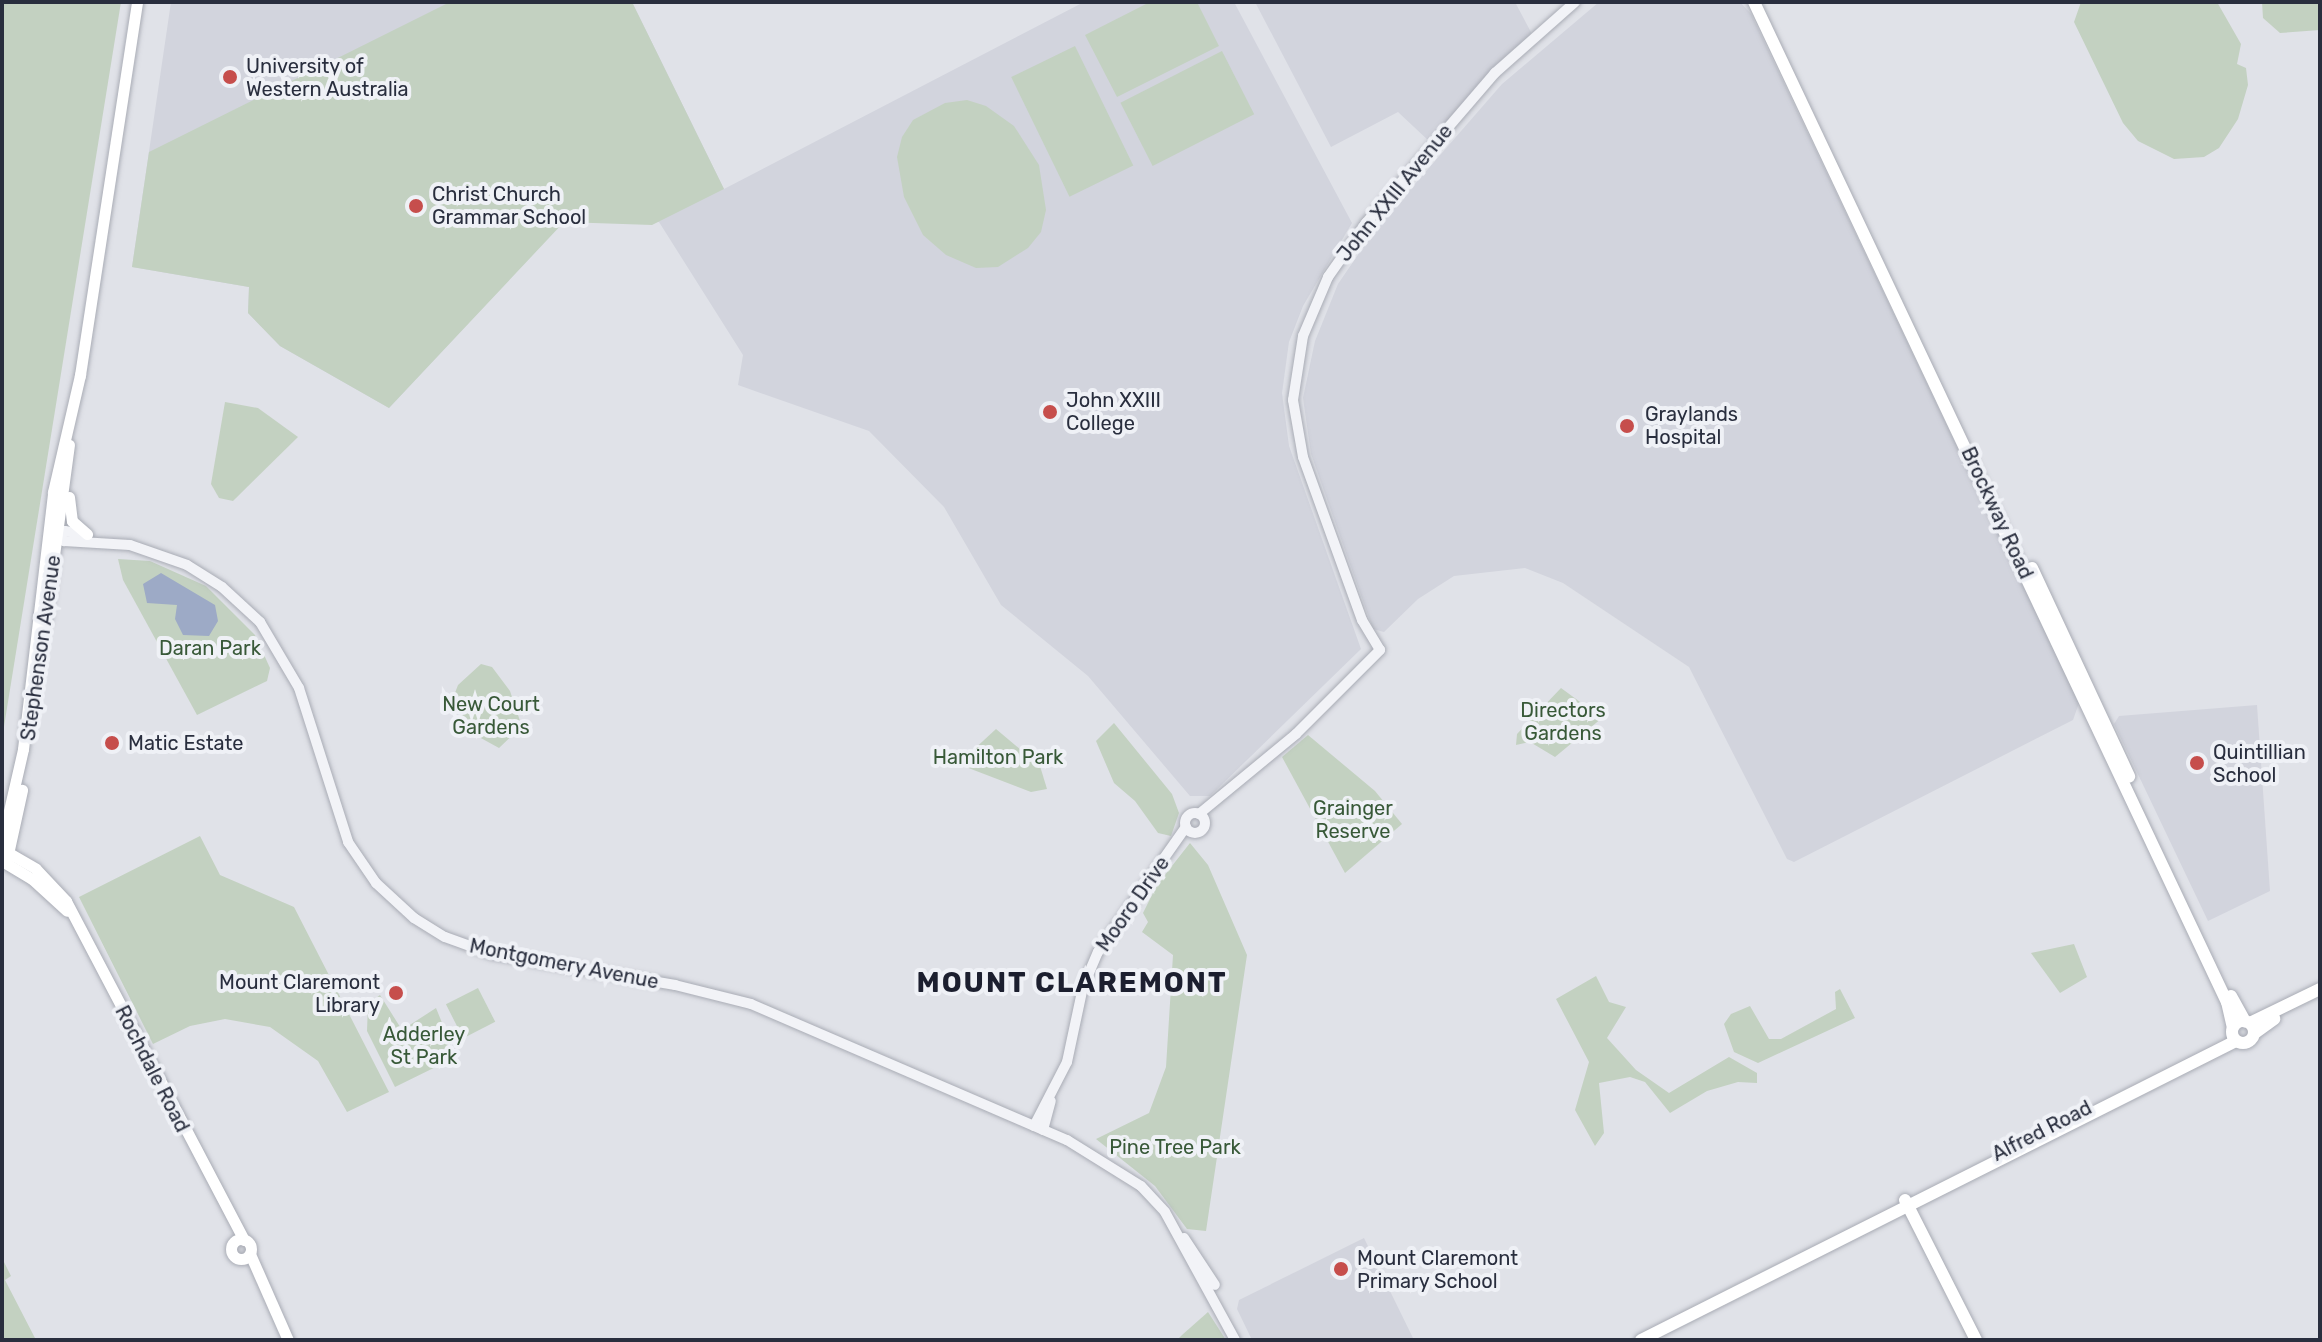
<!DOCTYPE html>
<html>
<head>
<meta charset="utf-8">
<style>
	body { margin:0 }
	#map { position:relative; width:2322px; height:1342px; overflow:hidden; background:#e0e2e8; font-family:Rubik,sans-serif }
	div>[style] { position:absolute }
	.built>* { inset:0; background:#d2d4dd }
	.green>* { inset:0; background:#c3d1c1; transform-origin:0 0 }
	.water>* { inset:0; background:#9daac6 }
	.roads { filter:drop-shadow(0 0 2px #a9acb5) drop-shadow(0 0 2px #a9acb5) }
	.tertiary>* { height:10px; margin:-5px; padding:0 5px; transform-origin:5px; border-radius:5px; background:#f2f3f7 }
	.tertiary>.ring { margin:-5px; padding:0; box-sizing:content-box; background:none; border:10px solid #f2f3f7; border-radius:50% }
	.secondary>* { height:11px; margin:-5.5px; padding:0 5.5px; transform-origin:5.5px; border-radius:5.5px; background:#fff }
	.secondary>.ring { margin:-5.5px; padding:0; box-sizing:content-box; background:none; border:11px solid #fff; border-radius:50% }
	.primary>* { height:12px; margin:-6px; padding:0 6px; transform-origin:6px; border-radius:6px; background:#fff }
	.primary>.ring { margin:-6px; padding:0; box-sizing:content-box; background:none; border:12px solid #fff; border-radius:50% }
	.dots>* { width:22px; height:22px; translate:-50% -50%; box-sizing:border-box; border:4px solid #eff1f6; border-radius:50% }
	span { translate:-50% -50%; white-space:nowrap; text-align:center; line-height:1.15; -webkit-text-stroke:8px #eff1f6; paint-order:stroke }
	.poi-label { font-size:20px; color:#292e3e }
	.left { translate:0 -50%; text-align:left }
	.right { translate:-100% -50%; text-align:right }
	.street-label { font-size:20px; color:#292e3e }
	.park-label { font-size:20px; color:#385938 }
	.district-label { font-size:28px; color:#1c1f2f; font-weight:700; letter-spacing:2px }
	.frame { position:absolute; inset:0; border:4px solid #292e3e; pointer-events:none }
</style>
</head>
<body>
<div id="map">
	<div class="built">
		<div style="clip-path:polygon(171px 2px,632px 2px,724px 189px,1084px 2px,1234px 2px,1352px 223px,1303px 306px,1289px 342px,1282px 393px,1289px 446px,1361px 649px,1210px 796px,1190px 796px,1088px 676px,1001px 605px,944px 507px,869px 431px,738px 385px,743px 355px,659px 222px,563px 222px,389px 408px,280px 346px,248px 313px,249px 287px,132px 267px)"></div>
		<div style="clip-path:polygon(1255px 2px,1515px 2px,1533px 36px,1430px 142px,1398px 112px,1331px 147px)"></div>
		<div style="clip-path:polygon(1599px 2px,1740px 2px,1751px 14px,2079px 703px,2073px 720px,1794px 862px,1787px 859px,1689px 667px,1563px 583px,1525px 568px,1454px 576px,1418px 599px,1384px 632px,1373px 629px,1311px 454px,1303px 398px,1315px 341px,1338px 284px,1375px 230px,1502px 84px)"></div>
		<div style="clip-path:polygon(2257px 705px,2270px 891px,2208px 921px,2114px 724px,2119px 716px)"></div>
		<div style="clip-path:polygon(1364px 1238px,1414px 1340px,1252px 1340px,1237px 1309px,1239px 1300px)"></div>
	</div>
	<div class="green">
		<div style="clip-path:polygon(2px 2px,121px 2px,2px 739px)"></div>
		<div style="clip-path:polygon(450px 2px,632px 2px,724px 189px,652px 225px,564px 222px,389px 408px,280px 346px,248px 313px,249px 287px,132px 267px,149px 152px)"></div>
		<div style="clip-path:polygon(1150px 2px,1197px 2px,1219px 46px,1117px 97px,1085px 35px)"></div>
		<div style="clip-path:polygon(2081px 2px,2217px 2px,2241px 44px,2237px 64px,2246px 68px,2248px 85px,2238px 119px,2219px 148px,2204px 157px,2174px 159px,2138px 141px,2123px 123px,2074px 22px)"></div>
		<div style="clip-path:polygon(2262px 2px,2320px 2px,2320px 30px,2280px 33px,2263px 18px)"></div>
		<div style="left:1075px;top:46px;width:133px;height:71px;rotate:64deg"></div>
		<div style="left:1222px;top:51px;width:71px;height:114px;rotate:63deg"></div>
		<div style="clip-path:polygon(967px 100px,986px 106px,1014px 126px,1039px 165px,1046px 210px,1041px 232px,1028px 248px,998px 267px,976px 268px,946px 255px,923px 235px,904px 197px,897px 157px,902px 137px,913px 120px,945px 103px)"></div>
		<div style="clip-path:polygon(225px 402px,258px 408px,298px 437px,233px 501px,219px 498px,211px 484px)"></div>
		<div style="clip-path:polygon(118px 559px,150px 561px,206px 586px,255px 635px,270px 668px,267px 681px,197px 715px,123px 580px)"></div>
		<div style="clip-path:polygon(481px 664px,492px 667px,510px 691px,520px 721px,520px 728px,499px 748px,468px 731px,462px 722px,463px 709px,453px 698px,458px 685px)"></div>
		<div style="clip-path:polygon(1561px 688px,1602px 718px,1555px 757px,1530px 742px,1516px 745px,1517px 734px)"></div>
		<div style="clip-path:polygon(1114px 723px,1172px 794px,1179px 813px,1171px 836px,1158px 833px,1135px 801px,1114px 783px,1096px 741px)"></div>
		<div style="clip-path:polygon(996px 729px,1040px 766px,1047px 789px,1031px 792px,958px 764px)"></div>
		<div style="clip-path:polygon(1308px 735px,1375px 791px,1402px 824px,1345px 873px,1282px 757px)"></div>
		<div style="clip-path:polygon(200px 836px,220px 875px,294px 907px,389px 1092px,347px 1112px,318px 1061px,270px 1027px,225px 1019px,190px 1026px,153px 1044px,79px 897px)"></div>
		<div style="clip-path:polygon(1190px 843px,1208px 865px,1247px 955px,1206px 1231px,1187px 1229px,1155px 1186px,1096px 1139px,1149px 1113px,1166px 1067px,1173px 955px,1142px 932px,1148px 922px,1143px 913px,1157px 885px)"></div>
		<div style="clip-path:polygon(2074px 944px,2087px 977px,2060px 993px,2031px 953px)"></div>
		<div style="clip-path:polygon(1596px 976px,1609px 1002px,1626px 1007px,1607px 1038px,1636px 1070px,1669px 1093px,1729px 1057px,1757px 1073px,1757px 1083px,1738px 1082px,1707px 1091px,1670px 1113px,1645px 1082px,1630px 1077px,1599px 1083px,1604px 1133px,1595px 1146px,1575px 1110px,1589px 1062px,1556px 999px)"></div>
		<div style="left:478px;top:988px;width:38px;height:36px;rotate:63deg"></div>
		<div style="clip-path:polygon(1840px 989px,1855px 1018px,1758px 1063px,1734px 1052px,1724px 1024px,1731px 1014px,1750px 1006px,1769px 1039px,1781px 1039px,1836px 1009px,1835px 992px)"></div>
		<div style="clip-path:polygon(380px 995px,402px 1030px,436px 1008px,456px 1057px,395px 1087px,367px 1031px,368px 1004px)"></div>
		<div style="clip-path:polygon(2px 1258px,11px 1276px,5px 1280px,36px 1340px,2px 1340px)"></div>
		<div style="clip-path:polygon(1208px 1312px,1226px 1340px,1177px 1340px,1182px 1335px)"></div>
	</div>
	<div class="water">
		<div style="clip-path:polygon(161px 573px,215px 605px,218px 621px,209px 636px,183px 635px,175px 619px,177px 605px,147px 603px,143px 584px)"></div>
	</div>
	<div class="roads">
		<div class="tertiary">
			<div style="left:56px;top:530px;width:14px;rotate:54deg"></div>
			<div style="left:64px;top:541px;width:66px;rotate:3.5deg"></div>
			<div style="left:130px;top:545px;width:60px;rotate:19.3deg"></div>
			<div style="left:187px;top:565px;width:41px;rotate:32.2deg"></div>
			<div style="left:222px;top:587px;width:52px;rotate:42.6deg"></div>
			<div style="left:260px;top:622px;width:77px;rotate:59.4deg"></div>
			<div style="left:299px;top:688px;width:162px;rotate:72.3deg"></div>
			<div style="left:348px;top:842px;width:50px;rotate:55.7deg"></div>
			<div style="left:376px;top:883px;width:52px;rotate:42.6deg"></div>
			<div style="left:414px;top:918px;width:36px;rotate:32deg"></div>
			<div style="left:445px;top:937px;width:50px;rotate:19.9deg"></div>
			<div style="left:492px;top:954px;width:186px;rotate:9.6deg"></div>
			<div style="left:675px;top:985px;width:78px;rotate:14deg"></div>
			<div style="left:751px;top:1004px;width:344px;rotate:23.3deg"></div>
			<div style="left:1067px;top:1140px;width:87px;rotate:31.9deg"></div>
			<div style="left:1141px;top:1186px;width:35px;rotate:47deg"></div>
			<div style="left:1165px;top:1212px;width:146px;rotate:61.3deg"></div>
			<div style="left:55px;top:536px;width:11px;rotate:-27deg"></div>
			<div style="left:65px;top:531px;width:23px;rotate:10deg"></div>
			<div class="ring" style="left:1185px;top:813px;width:10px;height:10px"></div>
			<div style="left:1199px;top:814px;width:126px;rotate:-39.5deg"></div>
			<div style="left:1296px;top:734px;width:119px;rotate:-45deg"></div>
			<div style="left:1380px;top:650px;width:35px;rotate:-121deg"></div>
			<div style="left:1362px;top:620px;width:173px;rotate:-109.9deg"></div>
			<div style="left:1303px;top:457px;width:58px;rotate:-100deg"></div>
			<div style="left:1293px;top:400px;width:65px;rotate:-81.1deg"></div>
			<div style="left:1303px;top:336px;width:64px;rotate:-67deg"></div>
			<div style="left:1328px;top:277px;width:66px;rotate:-54.9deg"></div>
			<div style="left:1366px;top:223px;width:198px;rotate:-49.3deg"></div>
			<div style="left:1495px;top:73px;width:107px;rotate:-41.6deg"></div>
			<div style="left:1034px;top:1126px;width:72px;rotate:-62.7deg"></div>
			<div style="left:1067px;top:1062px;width:77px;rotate:-78deg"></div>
			<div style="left:1083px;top:987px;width:38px;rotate:-67deg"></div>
			<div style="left:1098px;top:952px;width:153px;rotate:-54.9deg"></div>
			<div style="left:1043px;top:1130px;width:30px;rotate:-75deg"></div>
			<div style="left:1184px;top:1238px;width:56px;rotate:56.6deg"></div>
		</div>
		<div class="secondary">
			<div style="left:69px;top:497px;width:24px;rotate:83deg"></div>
			<div style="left:72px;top:521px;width:20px;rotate:41deg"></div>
			<div style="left:45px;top:622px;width:179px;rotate:-82.3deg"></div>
			<div style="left:2px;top:841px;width:94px;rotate:-77.1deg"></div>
			<div style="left:23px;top:749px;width:259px;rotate:-83.3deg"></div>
			<div style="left:53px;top:492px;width:120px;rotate:-77deg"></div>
			<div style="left:80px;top:375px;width:377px;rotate:-81.3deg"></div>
			<div style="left:2px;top:849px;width:39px;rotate:30deg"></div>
			<div style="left:36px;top:869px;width:44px;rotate:46.8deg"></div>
			<div style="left:66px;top:901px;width:383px;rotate:62.3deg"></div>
			<div style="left:2px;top:861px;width:35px;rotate:31deg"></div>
			<div style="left:32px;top:879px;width:47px;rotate:42.4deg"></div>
			<div style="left:6px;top:863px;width:75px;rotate:-77.6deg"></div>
			<div class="ring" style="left:231px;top:1239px;width:9px;height:9px"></div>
			<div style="left:250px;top:1254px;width:94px;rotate:66.2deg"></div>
		</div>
		<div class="primary">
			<div style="left:1754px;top:2px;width:1106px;rotate:64.69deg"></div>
			<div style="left:2227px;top:1002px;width:26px;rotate:77deg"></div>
			<div style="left:2032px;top:568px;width:230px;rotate:65deg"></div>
			<div style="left:2231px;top:996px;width:29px;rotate:61deg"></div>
			<div class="ring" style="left:2232px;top:1021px;width:10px;height:10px"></div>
			<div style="left:2250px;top:1023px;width:78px;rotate:-25.9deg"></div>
			<div style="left:2255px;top:1033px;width:24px;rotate:-36deg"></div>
			<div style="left:1905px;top:1200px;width:157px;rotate:63.1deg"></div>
			<div style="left:1641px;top:1340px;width:666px;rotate:-26.68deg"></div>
		</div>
	</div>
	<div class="dots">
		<div style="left:230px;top:77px;background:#c64e4c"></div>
		<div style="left:416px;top:206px;background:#c64e4c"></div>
		<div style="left:1050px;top:412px;background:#c64e4c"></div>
		<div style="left:1627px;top:426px;background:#c64e4c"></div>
		<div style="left:112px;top:743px;background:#c64e4c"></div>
		<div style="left:2197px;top:763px;background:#c64e4c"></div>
		<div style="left:396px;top:993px;background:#c64e4c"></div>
		<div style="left:1341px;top:1269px;background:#c64e4c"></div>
	</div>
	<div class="poi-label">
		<span class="left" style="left:246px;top:78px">University of<br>Western Australia</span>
		<span class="left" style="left:432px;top:206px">Christ Church<br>Grammar School</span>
		<span class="left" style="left:1066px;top:412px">John XXIII<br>College</span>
		<span class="left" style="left:1645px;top:426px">Graylands<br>Hospital</span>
		<span class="left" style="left:128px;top:743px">Matic Estate</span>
		<span class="left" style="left:2213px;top:764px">Quintillian<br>School</span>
		<span class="right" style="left:380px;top:994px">Mount Claremont<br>Library</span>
		<span class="left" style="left:1357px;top:1270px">Mount Claremont<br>Primary School</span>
	</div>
	<div class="street-label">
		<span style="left:1395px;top:193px;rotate:-51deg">John XXIII Avenue</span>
		<span style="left:1997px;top:513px;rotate:65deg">Brockway Road</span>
		<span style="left:41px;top:648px;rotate:-82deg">Stephenson Avenue</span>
		<span style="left:1133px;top:904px;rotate:-55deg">Mooro Drive</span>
		<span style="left:564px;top:964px;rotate:11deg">Montgomery Avenue</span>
		<span style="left:152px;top:1069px;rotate:63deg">Rochdale Road</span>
		<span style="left:2042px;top:1131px;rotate:-27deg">Alfred Road</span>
	</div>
	<div class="park-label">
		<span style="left:210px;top:648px">Daran Park</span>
		<span style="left:491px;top:716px">New Court<br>Gardens</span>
		<span style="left:1563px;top:722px">Directors<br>Gardens</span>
		<span style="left:998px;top:757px">Hamilton Park</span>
		<span style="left:1353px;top:820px">Grainger<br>Reserve</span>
		<span style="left:424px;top:1046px">Adderley<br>St Park</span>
		<span style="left:1175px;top:1147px">Pine Tree Park</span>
	</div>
	<div class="district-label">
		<span style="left:1072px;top:983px">MOUNT CLAREMONT</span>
	</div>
	<div class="frame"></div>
</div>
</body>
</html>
